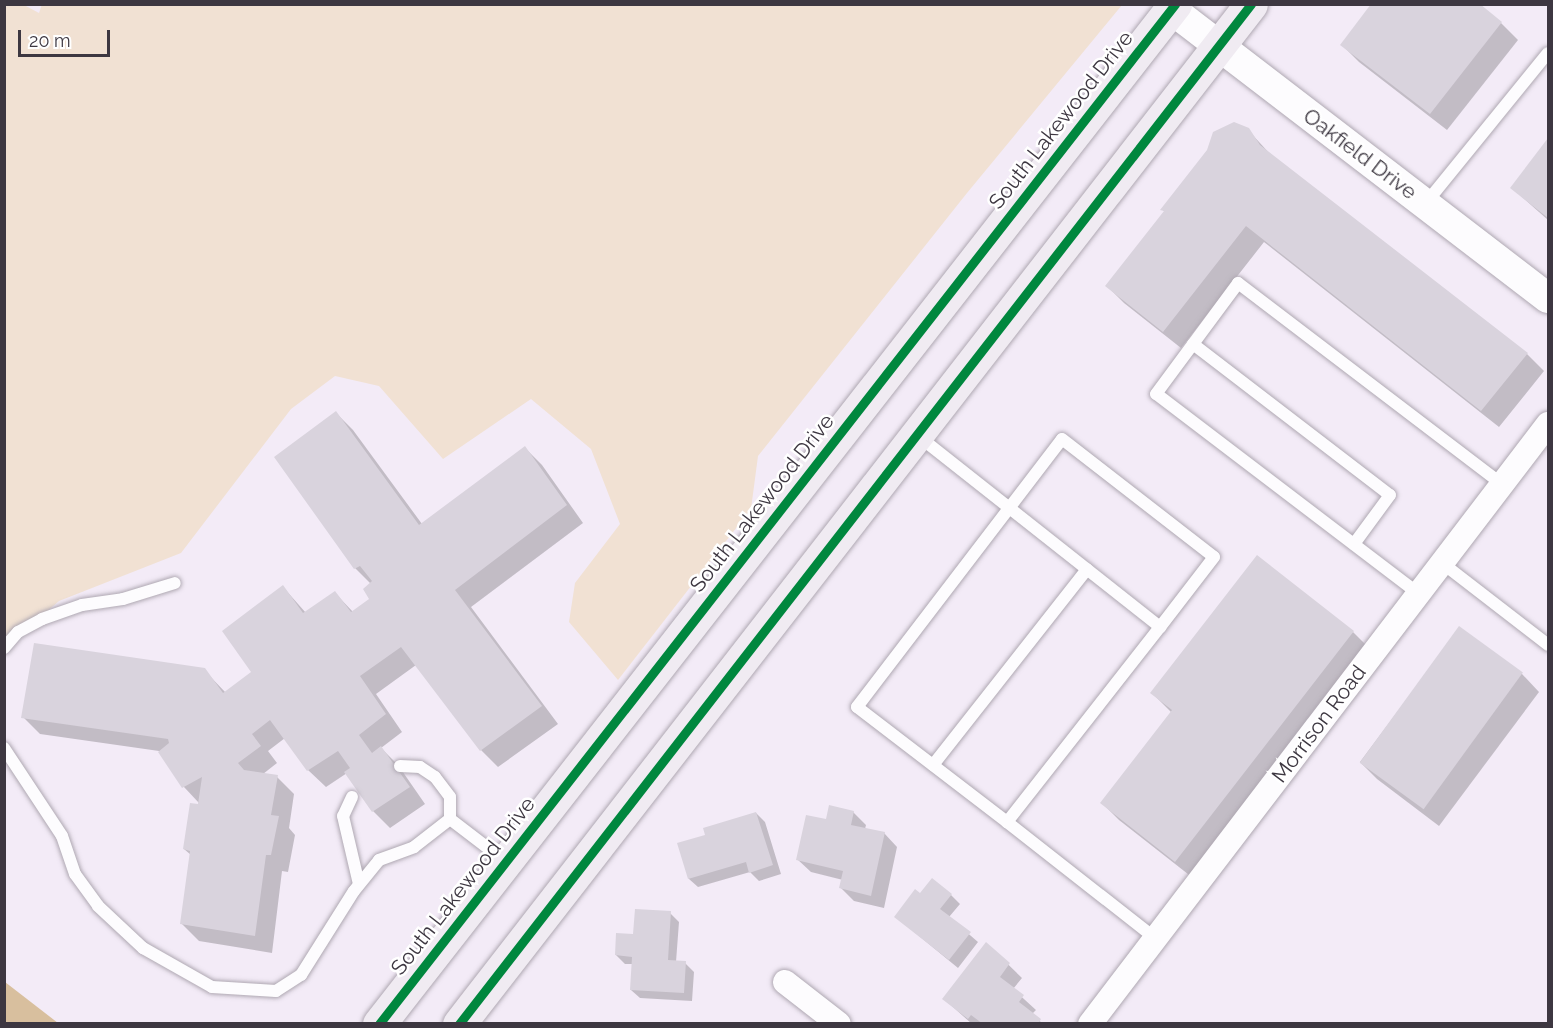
<!DOCTYPE html>
<html>
<head>
<meta charset="utf-8">
<style>
	body { margin:0 }
	#map { position:relative; width:1553px; height:1028px; overflow:hidden; background:#f3ebf7; font-family:Raleway,sans-serif }
	div>[style] { position:absolute }
	.green>* { inset:0; background:#f1e1d3 }
	.water>* { inset:0; background:#d8bf9e }
	.shadow>* { inset:0; background:#0003 }
	.building>* { inset:0; background:#d9d3dd; transform-origin:0 0 }
	.roads { filter:drop-shadow(0 0 2px #afa8b2) drop-shadow(0 0 2px #afa8b2) }
	.service>* { height:12px; margin:-6px; padding:0 6px; transform-origin:6px; border-radius:6px; background:#fdfcfe }
	.minor>* { height:24px; margin:-12px; padding:0 12px; transform-origin:12px; border-radius:12px; background:#fdfcfe }
	.tertiary>* { height:30px; margin:-15px; padding:0 15px; transform-origin:15px; border-radius:15px; background:#fdfcfe }
	.primary>* { height:33px; margin:-16.5px; padding:0 16.5px; transform-origin:16.5px; border-radius:16.5px; background:#f0ebf2 }
	.cycleway>* { height:9px; margin:-4.5px; padding:0 4.5px; transform-origin:4.5px; border-radius:4.5px; background:#00873e }
	span { translate:-50% -50%; white-space:nowrap; text-align:center; line-height:1.15; -webkit-text-stroke:5px #fff; paint-order:stroke }
	.street-label { font-size:21px; color:#3d3741 }
	.frame { position:absolute; inset:0; border:6px solid #3d3741; pointer-events:none }
	.scale { position:absolute; left:18px; top:30px; width:92px; height:27px; box-sizing:border-box; border:3px solid #3d3741; border-top:0; padding-left:8px; font-size:18px; line-height:21px; white-space:nowrap; color:#3d3741; -webkit-text-stroke:4px #fff; paint-order:stroke }
</style>
</head>
<body>
<div id="map">
	<div class="green">
		<div style="clip-path:polygon(42px 4px,1122px 5px,967px 193px,758px 456px,751px 509px,618px 680px,569px 622px,575px 583px,620px 524px,591px 449px,531px 399px,443px 459px,379px 386px,335px 376px,291px 409px,181px 553px,59px 601px,18px 636px,5px 654px,5px 5px,24px 5px,39px 13px)"></div>
	</div>
	<div class="water">
		<div style="clip-path:polygon(5px 982px,58px 1023px,5px 1023px)"></div>
	</div>
	<div class="shadow">
		<div style="clip-path:polygon(1501px 23px,1518px 40px,1447px 130px,1359px 62px,1342px 45px)"></div>
		<div style="clip-path:polygon(1248px 130px,1271px 155px,1527px 354px,1544px 371px,1499px 427px,1264px 242px,1181px 348px,1124px 303px,1107px 286px,1165px 212px,1162px 209px)"></div>
		<div style="clip-path:polygon(1548px 141px,1548px 220px,1512px 188px)"></div>
		<div style="clip-path:polygon(336px 413px,353px 430px,422px 524px,525px 448px,542px 465px,583px 523px,471px 607px,558px 724px,498px 767px,481px 750px,416px 665px,376px 694px,402px 732px,381px 748px,398px 765px,425px 804px,390px 828px,373px 811px,347px 773px,326px 787px,308px 770px,285px 738px,268px 751px,277px 763px,263px 774px,277px 777px,294px 794px,289px 828px,295px 835px,288px 872px,282px 871px,272px 953px,199px 941px,182px 924px,191px 855px,184px 849px,199px 803px,184px 787px,159px 751px,40px 734px,23px 717px,204px 670px,226px 693px,253px 673px,283px 587px,306px 613px,335px 593px,353px 612px,371px 599px,371px 584px,355px 568px)"></div>
		<div style="clip-path:polygon(1460px 628px,1522px 674px,1539px 692px,1439px 826px,1377px 779px,1360px 762px)"></div>
		<div style="clip-path:polygon(1353px 632px,1370px 649px,1193px 878px,1119px 820px,1102px 803px,1172px 713px,1152px 693px)"></div>
		<div style="clip-path:polygon(853px 812px,866px 825px,865px 829px,884px 833px,897px 847px,884px 908px,854px 901px,841px 888px,843px 880px,811px 872px,797px 859px,828px 821px)"></div>
		<div style="clip-path:polygon(756px 813px,765px 822px,781px 874px,759px 881px,750px 872px,698px 887px,689px 879px,679px 844px,707px 836px)"></div>
		<div style="clip-path:polygon(921px 895px,951px 895px,960px 904px,949px 917px,978px 942px,958px 968px,896px 917px)"></div>
		<div style="clip-path:polygon(670px 913px,679px 922px,676px 962px,685px 963px,694px 972px,692px 1001px,640px 998px,631px 990px,633px 964px,625px 964px,616px 955px,635px 936px)"></div>
		<div style="clip-path:polygon(987px 944px,1022px 978px,1013px 989px,1036px 1010px,1032px 1014px,1043px 1024px,972px 1024px,944px 999px)"></div>
	</div>
	<div class="building">
		<div style="clip-path:polygon(1371px 4px,1480px 4px,1502px 22px,1430px 114px,1340px 45px)"></div>
		<div style="clip-path:polygon(1234px 122px,1249px 128px,1260px 145px,1528px 353px,1481px 411px,1246px 226px,1163px 332px,1105px 286px,1164px 211px,1160px 210px,1207px 150px,1213px 132px)"></div>
		<div style="clip-path:polygon(1548px 138px,1548px 218px,1510px 188px)"></div>
		<div style="clip-path:polygon(336px 411px,419px 525px,525px 446px,567px 505px,455px 590px,542px 706px,480px 751px,401px 647px,360px 676px,386px 714px,359px 735px,372px 753px,381px 746px,410px 787px,372px 812px,344px 772px,350px 768px,338px 751px,307px 771px,270px 720px,252px 734px,261px 746px,238px 763px,244px 770px,278px 775px,271px 815px,279px 816px,271px 855px,266px 855px,255px 936px,180px 924px,190px 851px,183px 849px,190px 803px,198px 804px,202px 777px,182px 788px,158px 752px,169px 743px,168px 739px,21px 718px,34px 643px,205px 668px,223px 693px,251px 672px,222px 631px,283px 585px,303px 613px,335px 591px,351px 612px,369px 599px,363px 589px,372px 581px,360px 566px,354px 569px,274px 457px)"></div>
		<div style="clip-path:polygon(1257px 555px,1354px 631px,1175px 862px,1100px 803px,1172px 710px,1150px 693px)"></div>
		<div style="left:1459px;top:626px;width:79px;height:169px;rotate:36deg"></div>
		<div style="clip-path:polygon(829px 805px,854px 811px,851px 825px,885px 832px,871px 896px,839px 888px,843px 871px,796px 860px,806px 815px,826px 819px)"></div>
		<div style="clip-path:polygon(756px 812px,773px 865px,749px 873px,746px 862px,688px 879px,677px 843px,705px 835px,703px 828px)"></div>
		<div style="clip-path:polygon(932px 878px,952px 894px,940px 909px,971px 932px,949px 960px,894px 917px,915px 889px,920px 893px)"></div>
		<div style="clip-path:polygon(635px 909px,671px 911px,668px 960px,686px 961px,684px 993px,630px 990px,632px 957px,615px 955px,616px 933px,633px 934px)"></div>
		<div style="clip-path:polygon(986px 942px,1010px 963px,1000px 977px,1024px 995px,1019px 1002px,1041px 1019px,1038px 1024px,983px 1024px,971px 1015px,968px 1019px,942px 999px)"></div>
	</div>
	<div class="roads">
		<div class="service">
			<div style="left:1426px;top:203px;width:193px;rotate:-50.9deg"></div>
			<div style="left:1193px;top:344px;width:248px;rotate:37.5deg"></div>
			<div style="left:1390px;top:495px;width:61px;rotate:126.3deg"></div>
			<div style="left:917px;top:435px;width:310px;rotate:38.3deg"></div>
			<div style="left:1160px;top:627px;width:248px;rotate:128.1deg"></div>
			<div style="left:1007px;top:822px;width:188px;rotate:38.1deg"></div>
			<div style="left:1442px;top:563px;width:134px;rotate:37.7deg"></div>
			<div style="left:1419px;top:594px;width:330px;rotate:-142.7deg"></div>
			<div style="left:1156px;top:394px;width:138px;rotate:-53.5deg"></div>
			<div style="left:1238px;top:283px;width:332px;rotate:37.3deg"></div>
			<div style="left:4px;top:648px;width:21px;rotate:-49deg"></div>
			<div style="left:18px;top:632px;width:27px;rotate:-28deg"></div>
			<div style="left:42px;top:619px;width:42px;rotate:-19.3deg"></div>
			<div style="left:82px;top:605px;width:41px;rotate:-8.3deg"></div>
			<div style="left:123px;top:599px;width:54px;rotate:-17.1deg"></div>
			<div style="left:4px;top:748px;width:105px;rotate:56.6deg"></div>
			<div style="left:62px;top:836px;width:40px;rotate:71.1deg"></div>
			<div style="left:75px;top:874px;width:39px;rotate:54deg"></div>
			<div style="left:98px;top:906px;width:62px;rotate:43deg"></div>
			<div style="left:143px;top:948px;width:79px;rotate:29.5deg"></div>
			<div style="left:212px;top:987px;width:64px;rotate:3.6deg"></div>
			<div style="left:276px;top:991px;width:30px;rotate:-33deg"></div>
			<div style="left:301px;top:975px;width:99px;rotate:-57.8deg"></div>
			<div style="left:354px;top:891px;width:40px;rotate:-51deg"></div>
			<div style="left:379px;top:860px;width:37px;rotate:-20deg"></div>
			<div style="left:414px;top:847px;width:46px;rotate:-37.9deg"></div>
			<div style="left:450px;top:819px;width:69px;rotate:37.4deg"></div>
			<div style="left:933px;top:765px;width:249px;rotate:-51.8deg"></div>
			<div style="left:400px;top:766px;width:20px;rotate:3deg"></div>
			<div style="left:420px;top:767px;width:18px;rotate:34deg"></div>
			<div style="left:435px;top:777px;width:25px;rotate:53deg"></div>
			<div style="left:450px;top:797px;width:22px;rotate:90deg"></div>
			<div style="left:352px;top:797px;width:21px;rotate:115deg"></div>
			<div style="left:343px;top:816px;width:70px;rotate:76.8deg"></div>
			<div style="left:1007px;top:822px;width:189px;rotate:-142.5deg"></div>
			<div style="left:857px;top:707px;width:337px;rotate:-52.6deg"></div>
			<div style="left:1062px;top:439px;width:192px;rotate:37.8deg"></div>
			<div style="left:1214px;top:557px;width:88px;rotate:127.6deg"></div>
		</div>
		<div class="minor">
			<div style="left:785px;top:982px;width:68px;rotate:37.9deg"></div>
			<div style="left:1090px;top:1024px;width:755px;rotate:-52.64deg"></div>
		</div>
		<div class="tertiary">
			<div style="left:1171px;top:9px;width:475px;rotate:37.5deg"></div>
		</div>
		<div class="primary">
			<div style="left:379px;top:1024px;width:1294px;rotate:-52.03deg"></div>
			<div style="left:459px;top:1024px;width:1291px;rotate:-52.17deg"></div>
		</div>
	</div>
	<div class="cycleway">
		<div style="left:379px;top:1024px;width:1294px;rotate:-52.03deg"></div>
		<div style="left:459px;top:1024px;width:1291px;rotate:-52.17deg"></div>
	</div>
	<div class="street-label">
		<span style="left:1061px;top:120px;rotate:-52deg">South Lakewood Drive</span>
		<span style="left:1360px;top:154px;rotate:37deg">Oakfield Drive</span>
		<span style="left:762px;top:503px;rotate:-52deg">South Lakewood Drive</span>
		<span style="left:1319px;top:724px;rotate:-53deg">Morrison Road</span>
		<span style="left:463px;top:886px;rotate:-52deg">South Lakewood Drive</span>
	</div>
	<div class="frame"></div>
	<div class="scale">20 m</div>
</div>
</body>
</html>
